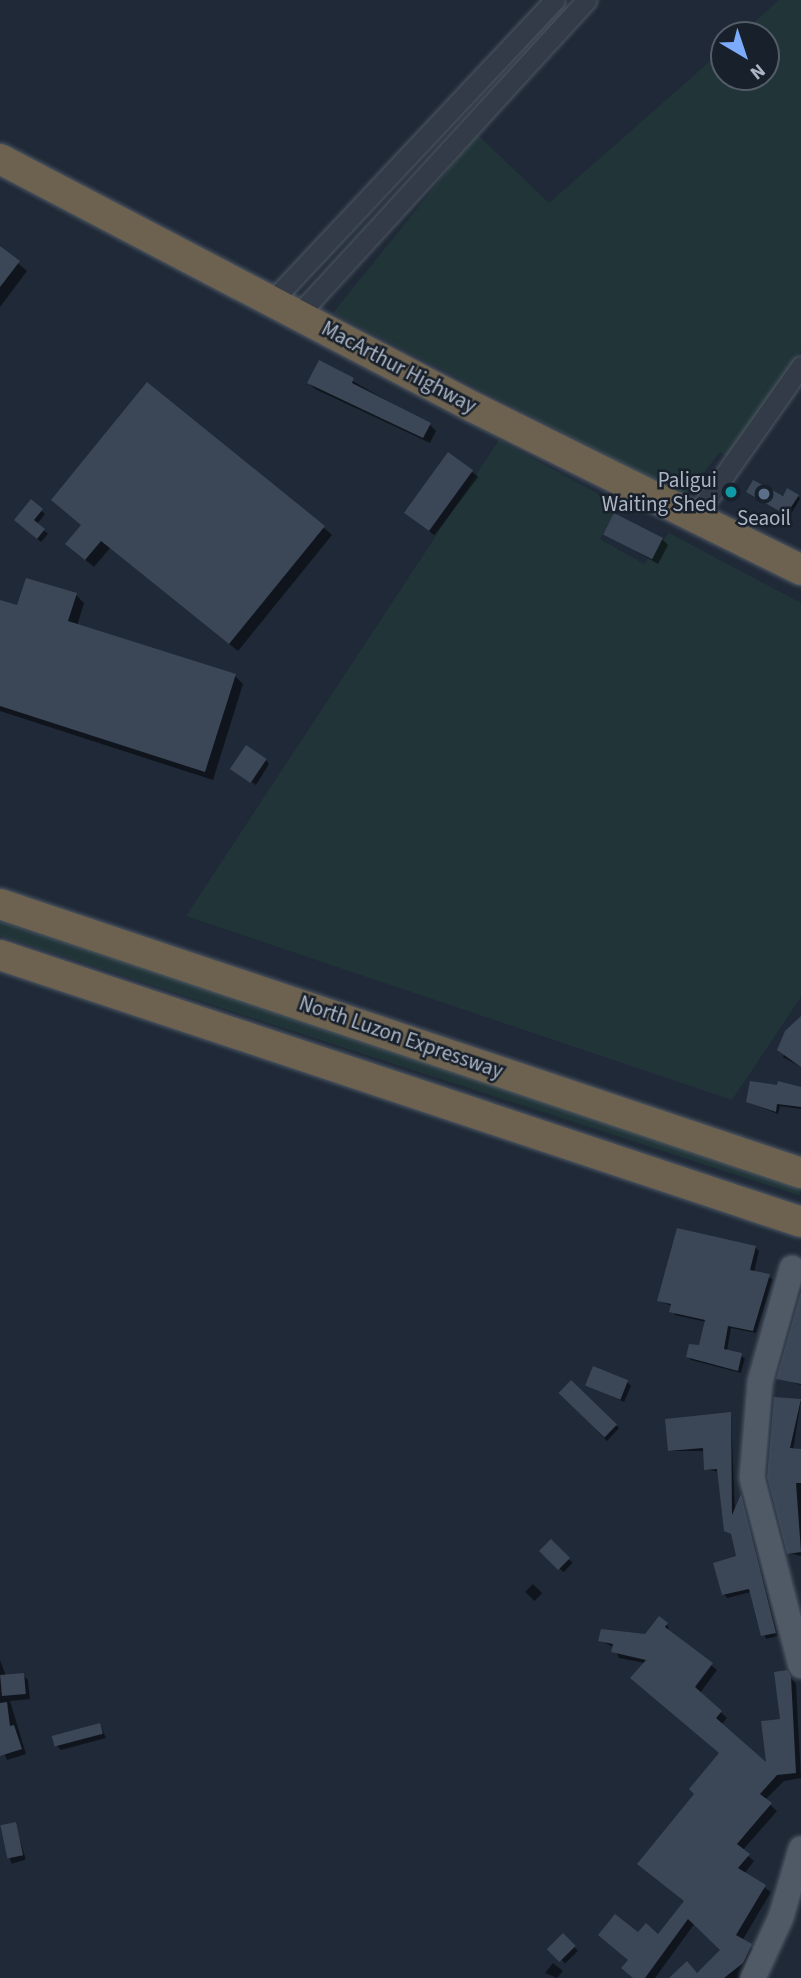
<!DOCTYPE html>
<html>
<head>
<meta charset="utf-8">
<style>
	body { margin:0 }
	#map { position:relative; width:801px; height:1978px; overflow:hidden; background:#1f2937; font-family:"Source Sans 3",sans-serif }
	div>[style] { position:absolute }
	.green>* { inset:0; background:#213538; transform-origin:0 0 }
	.shadow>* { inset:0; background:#0007; transform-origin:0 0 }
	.building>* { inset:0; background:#3b4757; transform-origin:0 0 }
	.roads { filter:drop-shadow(0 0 2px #505865) drop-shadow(0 0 2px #505865) }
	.minor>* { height:19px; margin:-9.5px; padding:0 9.5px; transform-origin:9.5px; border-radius:9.5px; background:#323b47 }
	.major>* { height:24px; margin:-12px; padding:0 12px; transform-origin:12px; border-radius:12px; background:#505a67 }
	.highway>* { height:30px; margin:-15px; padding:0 15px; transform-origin:15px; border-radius:15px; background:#6d624f }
	.dots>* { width:19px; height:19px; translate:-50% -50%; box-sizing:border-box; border:4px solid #18202b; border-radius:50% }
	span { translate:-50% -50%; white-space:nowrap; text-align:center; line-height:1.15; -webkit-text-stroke:5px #18202b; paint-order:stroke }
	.street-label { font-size:21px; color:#acb5c4 }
	.poi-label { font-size:21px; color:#acb5c4 }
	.right { translate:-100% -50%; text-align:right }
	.north { position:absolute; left:710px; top:21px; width:70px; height:70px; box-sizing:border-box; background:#18202b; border:2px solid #535c68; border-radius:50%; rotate:141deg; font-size:19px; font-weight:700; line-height:28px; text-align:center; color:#acb5c4 }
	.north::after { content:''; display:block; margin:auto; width:24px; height:32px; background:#7babfa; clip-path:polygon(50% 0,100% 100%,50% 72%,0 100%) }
</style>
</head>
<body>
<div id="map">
	<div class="green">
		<div style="clip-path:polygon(779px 0,801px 0,801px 351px,730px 458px,720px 452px,685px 496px,333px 313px,477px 134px,549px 203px,724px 49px,724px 77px,766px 77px,766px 35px,740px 35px)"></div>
		<div style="clip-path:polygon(499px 440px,619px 505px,600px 539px,644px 564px,669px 533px,801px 603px,801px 997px,732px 1100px,186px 916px)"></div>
		<div style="left:0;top:921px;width:845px;height:14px;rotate:18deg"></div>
	</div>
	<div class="shadow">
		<div style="clip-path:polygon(0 248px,27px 271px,0 307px)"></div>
		<div style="clip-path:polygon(319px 362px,430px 425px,436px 431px,430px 443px,315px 389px,309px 383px)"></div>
		<div style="left:448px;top:454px;width:38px;height:73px;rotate:37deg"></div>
		<div style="clip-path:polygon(732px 488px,738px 493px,734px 500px,727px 495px)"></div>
		<div style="clip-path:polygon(751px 494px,798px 496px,800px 499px,789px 517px)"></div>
		<div style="clip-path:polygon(31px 502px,45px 514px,37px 524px,48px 534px,41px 542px,20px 524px)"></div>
		<div style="clip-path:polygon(83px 526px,323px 527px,332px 535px,238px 651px,110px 548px,94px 567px,76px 552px)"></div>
		<div style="clip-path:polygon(605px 533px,662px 539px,668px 545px,658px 564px)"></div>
		<div style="clip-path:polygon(76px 595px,84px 603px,77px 626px,235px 676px,243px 684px,213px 780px,0 711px,0 601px,18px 607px)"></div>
		<div style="clip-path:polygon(266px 760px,269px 764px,256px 785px,236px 772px)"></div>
		<div style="clip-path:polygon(801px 1017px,801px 1067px,783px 1057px)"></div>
		<div style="clip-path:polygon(801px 1091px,801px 1109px,780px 1106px,778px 1114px,748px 1102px)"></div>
		<div style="clip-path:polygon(755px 1247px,759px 1251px,754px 1272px,773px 1279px,756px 1333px,731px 1328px,727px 1351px,745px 1358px,741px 1373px,691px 1360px,688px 1357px,701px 1347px,706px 1322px,675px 1315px,672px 1306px,659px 1301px)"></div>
		<div style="clip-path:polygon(801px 1294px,801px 1385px,778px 1378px)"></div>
		<div style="clip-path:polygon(571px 1382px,619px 1428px,607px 1441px,561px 1393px)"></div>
		<div style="clip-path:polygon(627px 1382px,631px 1386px,624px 1402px,587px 1385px)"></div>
		<div style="clip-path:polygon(775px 1399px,801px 1401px,793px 1450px,801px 1451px,801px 1556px,789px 1553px)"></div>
		<div style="clip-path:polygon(731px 1414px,735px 1513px,741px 1497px,778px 1636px,766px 1639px,751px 1592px,727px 1598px,724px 1594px,738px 1557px,733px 1536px,726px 1530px,719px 1472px,706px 1469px,705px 1451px,670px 1451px)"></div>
		<div style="left:551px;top:1542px;width:30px;height:13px;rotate:44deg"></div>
		<div style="left:533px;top:1584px;width:13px;height:11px;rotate:45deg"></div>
		<div style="clip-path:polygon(667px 1624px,670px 1633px,717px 1670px,700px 1693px,727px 1718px,721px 1725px,769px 1767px,782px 1721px,786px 1672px,796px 1684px,801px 1778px,784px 1781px,765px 1800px,777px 1811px,742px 1851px,754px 1861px,744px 1874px,771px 1892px,742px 1941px,757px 1952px,739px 1978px,671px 1978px,698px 1975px,723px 1950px,695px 1923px,655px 1978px,634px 1978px,629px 1960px,639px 1935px,658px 1936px,686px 1902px,696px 1794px,721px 1754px,645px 1663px,619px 1658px,614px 1648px,600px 1640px,645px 1636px)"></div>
		<div style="clip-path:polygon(0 1660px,6px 1676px,23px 1675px,28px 1680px,30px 1699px,10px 1701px,26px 1754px,7px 1760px,0 1743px)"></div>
		<div style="clip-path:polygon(100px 1725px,106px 1738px,61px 1750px,57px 1746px)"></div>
		<div style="left:15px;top:1824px;width:37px;height:15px;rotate:73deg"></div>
		<div style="left:563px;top:1936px;width:21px;height:18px;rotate:45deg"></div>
		<div style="clip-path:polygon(553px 1963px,563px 1971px,557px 1978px,545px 1973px)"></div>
	</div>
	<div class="building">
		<div style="clip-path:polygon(0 246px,20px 261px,0 287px)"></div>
		<div style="clip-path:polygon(319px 360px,354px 378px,352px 383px,431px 423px,423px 438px,307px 383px)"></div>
		<div style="clip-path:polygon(147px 382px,325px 526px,229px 644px,101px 541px,85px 560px,65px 544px,81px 525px,51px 500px)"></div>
		<div style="left:448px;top:452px;width:31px;height:75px;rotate:36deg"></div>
		<div style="clip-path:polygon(753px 480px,783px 496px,787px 488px,799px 495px,786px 515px,746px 492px)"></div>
		<div style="clip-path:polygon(31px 499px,43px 509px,34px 520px,45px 529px,37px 539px,14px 520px)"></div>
		<div style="left:614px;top:513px;width:55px;height:24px;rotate:27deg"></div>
		<div style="clip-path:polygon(26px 578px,77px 593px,68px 621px,236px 674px,205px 772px,0 706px,0 600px,17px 605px)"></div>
		<div style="left:246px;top:745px;width:25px;height:29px;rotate:34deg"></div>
		<div style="clip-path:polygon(801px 1016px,801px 1067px,777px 1050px,785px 1031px)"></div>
		<div style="clip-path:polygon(750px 1081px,777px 1085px,778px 1081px,801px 1087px,801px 1107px,777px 1104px,776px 1112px,746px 1102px)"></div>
		<div style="clip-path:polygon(677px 1228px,756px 1246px,750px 1270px,770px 1274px,753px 1331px,728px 1326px,724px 1349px,742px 1353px,738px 1371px,686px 1357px,689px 1344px,699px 1345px,705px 1320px,669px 1312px,671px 1304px,657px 1301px)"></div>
		<div style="clip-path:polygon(801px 1291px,801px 1384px,776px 1379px)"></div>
		<div style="left:593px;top:1366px;width:38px;height:21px;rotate:22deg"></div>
		<div style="left:571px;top:1380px;width:64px;height:18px;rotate:44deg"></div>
		<div style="clip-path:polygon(774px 1397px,801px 1399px,790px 1448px,801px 1449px,801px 1483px,796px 1483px,801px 1552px,787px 1554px,767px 1477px)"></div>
		<div style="clip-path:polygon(731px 1412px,732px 1515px,741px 1494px,776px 1633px,761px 1636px,749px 1589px,722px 1595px,713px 1563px,736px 1556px,731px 1534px,724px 1531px,717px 1469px,704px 1470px,703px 1448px,668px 1451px,665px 1419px)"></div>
		<div style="left:551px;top:1539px;width:27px;height:17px;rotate:45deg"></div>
		<div style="clip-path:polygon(659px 1616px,668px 1623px,665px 1627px,713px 1663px,695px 1687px,722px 1711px,716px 1718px,766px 1762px,761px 1721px,780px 1719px,774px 1672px,787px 1670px,791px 1677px,796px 1773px,777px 1775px,760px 1794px,772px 1803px,737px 1844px,750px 1854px,738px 1868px,766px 1885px,736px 1935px,752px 1944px,743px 1963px,724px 1978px,669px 1978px,687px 1961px,697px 1973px,720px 1950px,688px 1919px,645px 1978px,633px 1978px,621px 1968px,628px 1960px,598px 1935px,615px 1914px,638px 1932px,646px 1923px,658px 1934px,684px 1901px,637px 1864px,694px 1794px,689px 1789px,719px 1753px,630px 1678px,646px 1660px,611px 1652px,613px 1644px,598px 1641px,601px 1629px,645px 1634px)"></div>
		<div style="left:24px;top:1673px;width:21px;height:24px;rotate:85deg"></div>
		<div style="clip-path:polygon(7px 1702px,10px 1726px,14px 1725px,22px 1749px,0 1756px,0 1703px)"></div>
		<div style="left:100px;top:1723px;width:11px;height:50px;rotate:75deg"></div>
		<div style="left:16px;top:1822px;width:34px;height:16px;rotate:78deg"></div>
		<div style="left:563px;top:1933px;width:18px;height:23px;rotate:45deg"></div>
	</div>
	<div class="roads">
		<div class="minor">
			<div style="left:272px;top:301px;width:413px;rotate:-46.8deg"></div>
			<div style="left:298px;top:315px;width:427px;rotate:-47.5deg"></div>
			<div style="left:697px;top:514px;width:181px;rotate:-54.9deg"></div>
		</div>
		<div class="major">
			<div style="left:792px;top:1268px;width:118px;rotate:105.7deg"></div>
			<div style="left:760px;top:1382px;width:96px;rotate:94.8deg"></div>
			<div style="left:752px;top:1478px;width:194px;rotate:75.4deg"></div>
			<div style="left:753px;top:1978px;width:67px;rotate:-65.3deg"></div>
			<div style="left:781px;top:1917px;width:71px;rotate:-73.6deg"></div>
		</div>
		<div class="highway">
			<div style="left:0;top:159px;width:534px;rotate:27.67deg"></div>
			<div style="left:473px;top:407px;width:366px;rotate:26.4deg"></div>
			<div style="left:0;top:904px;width:845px;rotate:18.56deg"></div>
			<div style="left:0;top:955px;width:844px;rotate:18.43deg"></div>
		</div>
	</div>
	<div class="dots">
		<div style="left:731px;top:492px;background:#0f9aa8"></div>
		<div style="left:764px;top:494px;background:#5c6f8a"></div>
	</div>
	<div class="street-label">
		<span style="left:399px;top:367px;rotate:28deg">MacArthur Highway</span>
		<span style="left:401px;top:1037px;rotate:19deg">North Luzon Expressway</span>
	</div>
	<div class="poi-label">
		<span class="right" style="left:717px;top:492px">Paligui<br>Waiting Shed</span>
		<span style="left:764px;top:518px">Seaoil</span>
	</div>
	<div class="north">N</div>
</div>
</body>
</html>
